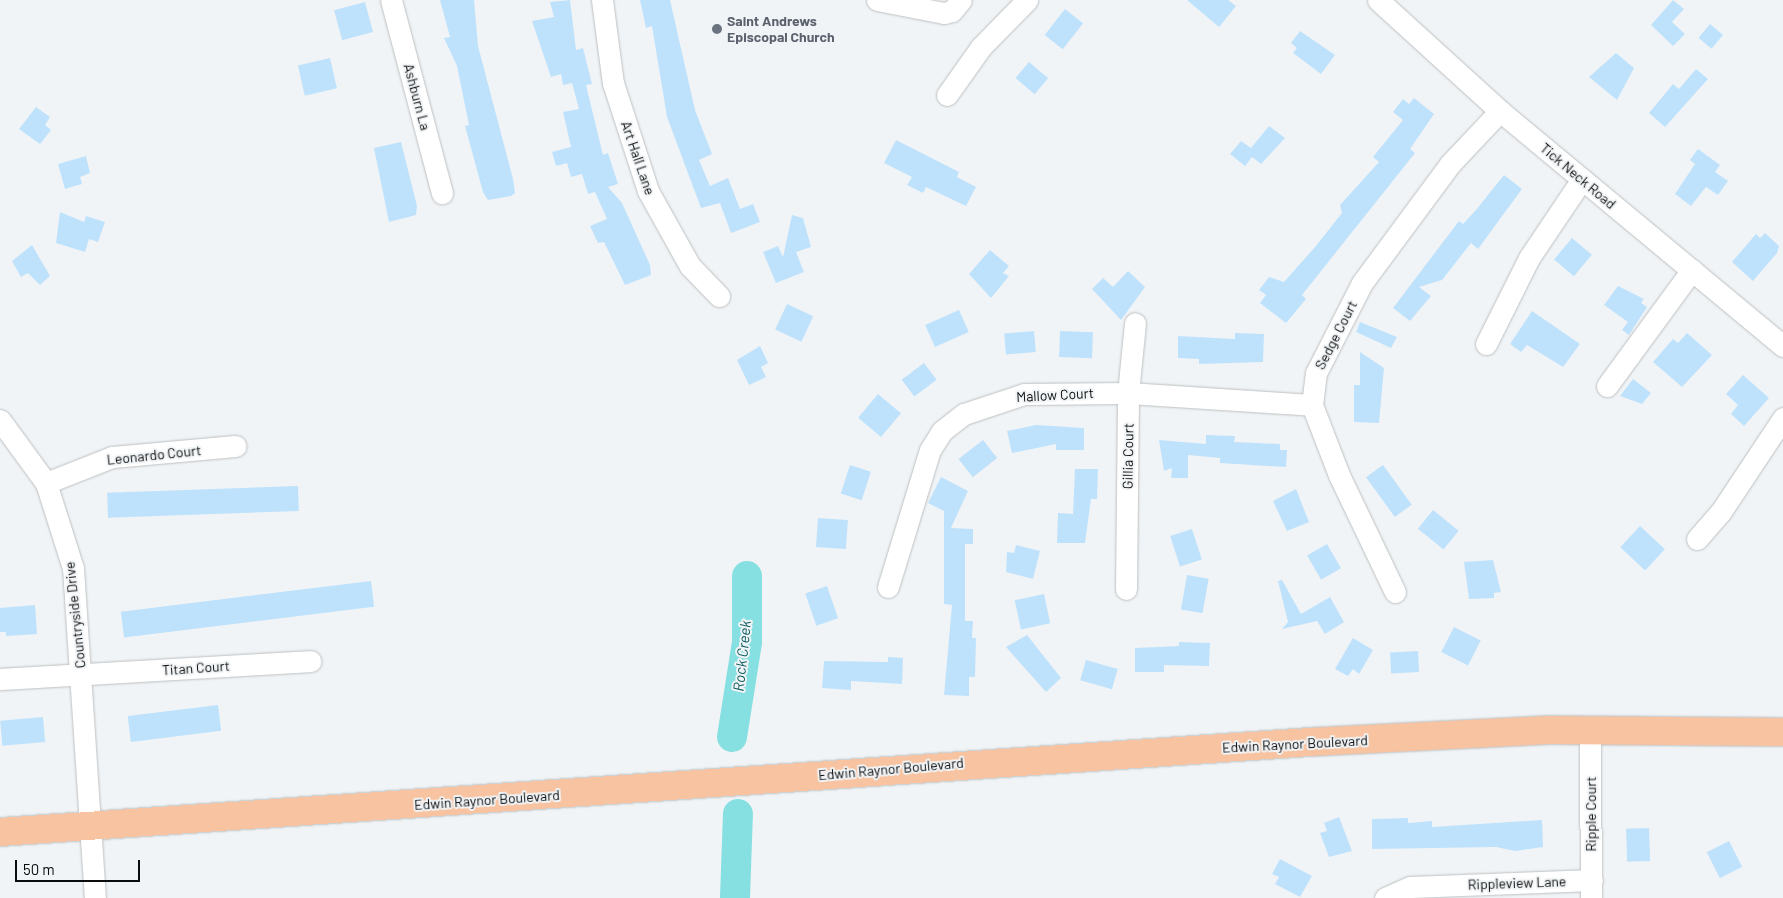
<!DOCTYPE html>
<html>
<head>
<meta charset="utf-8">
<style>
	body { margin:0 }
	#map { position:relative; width:1783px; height:898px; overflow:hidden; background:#f1f4f6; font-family:Barlow,sans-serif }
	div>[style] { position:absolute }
	.river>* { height:30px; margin:-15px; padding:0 15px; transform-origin:15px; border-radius:15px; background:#86dfe1 }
	.building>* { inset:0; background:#bfe2fc; transform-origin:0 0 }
	.roads { filter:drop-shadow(0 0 1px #bdc0c2) drop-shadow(0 0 1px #bdc0c2) }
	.minor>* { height:21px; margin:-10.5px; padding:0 10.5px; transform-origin:10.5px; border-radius:10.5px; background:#fff }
	.major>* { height:28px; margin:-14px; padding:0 14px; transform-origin:14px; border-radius:14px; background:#f8c3a0 }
	.dots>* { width:14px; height:14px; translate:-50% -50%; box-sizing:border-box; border:2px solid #f1f4f6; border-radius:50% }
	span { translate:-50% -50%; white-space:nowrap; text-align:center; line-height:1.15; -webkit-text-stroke:4px #f1f4f6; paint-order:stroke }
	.worship-label { font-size:14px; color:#5b616d; font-weight:700 }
	.left { translate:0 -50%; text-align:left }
	.street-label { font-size:14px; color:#0b0c0d }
	.water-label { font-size:15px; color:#0e5c5e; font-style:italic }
	.scale { position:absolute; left:15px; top:860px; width:125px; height:22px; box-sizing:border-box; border:2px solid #0b0c0d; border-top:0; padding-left:6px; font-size:15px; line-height:18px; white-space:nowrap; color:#0b0c0d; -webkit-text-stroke:4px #f1f4f6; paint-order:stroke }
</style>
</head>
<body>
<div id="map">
	<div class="river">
		<div style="left:732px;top:737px;width:96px;rotate:-81deg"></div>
		<div style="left:747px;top:642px;width:66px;rotate:-90deg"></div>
		<div style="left:735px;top:898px;width:84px;rotate:-88deg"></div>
	</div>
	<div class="building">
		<div style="clip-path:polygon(440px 0,474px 0,478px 46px,513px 179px,515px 193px,511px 196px,488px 200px,483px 192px,465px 126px,469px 125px,457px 66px,444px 38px,450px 37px)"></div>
		<div style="clip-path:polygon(570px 0,576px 50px,583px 48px,592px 84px,586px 85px,603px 155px,608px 153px,618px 184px,608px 187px,622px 203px,650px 265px,651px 275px,625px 285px,604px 242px,598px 243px,590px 226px,607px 219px,595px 192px,588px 194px,582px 174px,571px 177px,567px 163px,556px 166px,552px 152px,571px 147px,563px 112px,579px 109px,572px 83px,563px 85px,561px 74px,551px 77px,532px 21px,554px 17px,550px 2px)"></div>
		<div style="clip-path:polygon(640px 0,670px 0,695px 110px,712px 154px,699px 160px,710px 186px,728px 178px,740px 209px,753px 204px,760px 222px,731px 233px,720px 203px,701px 208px,667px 117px,652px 26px,646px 28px)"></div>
		<div style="clip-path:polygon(1187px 0,1228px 0,1236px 6px,1219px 27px)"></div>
		<div style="clip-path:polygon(1673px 0,1684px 9px,1672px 22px,1685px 34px,1673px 46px,1651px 25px)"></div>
		<div style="left:365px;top:2px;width:31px;height:32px;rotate:75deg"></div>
		<div style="left:1065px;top:9px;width:23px;height:33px;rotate:38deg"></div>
		<div style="left:1710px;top:24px;width:17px;height:18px;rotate:40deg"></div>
		<div style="clip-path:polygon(1300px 31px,1335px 55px,1321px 74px,1293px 53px,1297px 48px,1291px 43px)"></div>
		<div style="clip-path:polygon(1616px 53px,1634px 68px,1617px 100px,1589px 77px)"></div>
		<div style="left:330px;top:58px;width:31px;height:33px;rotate:77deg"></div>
		<div style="left:1029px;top:62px;width:25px;height:21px;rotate:40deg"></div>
		<div style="clip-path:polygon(1696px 69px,1708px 79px,1665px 127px,1649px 113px,1673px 84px,1679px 89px)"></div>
		<div style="clip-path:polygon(1414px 98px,1434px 114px,1410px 149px,1415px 153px,1302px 295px,1306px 299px,1286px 323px,1260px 303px,1266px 295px,1259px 290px,1269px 277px,1284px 282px,1315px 247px,1342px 213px,1340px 205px,1379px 162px,1373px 157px,1403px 120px,1393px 112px,1403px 99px,1409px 104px)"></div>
		<div style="clip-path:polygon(36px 107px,50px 117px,45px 125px,51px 130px,40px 144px,19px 129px)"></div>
		<div style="clip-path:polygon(1269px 126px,1285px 138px,1261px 164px,1252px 157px,1245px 166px,1230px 154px,1241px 141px,1251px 148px)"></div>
		<div style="clip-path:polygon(896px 140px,959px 172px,957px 177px,976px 187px,966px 206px,926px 187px,923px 193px,907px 185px,912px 177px,884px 163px)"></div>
		<div style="clip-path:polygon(401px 142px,417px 206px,416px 215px,389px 222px,374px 148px)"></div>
		<div style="clip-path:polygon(1698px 149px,1720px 165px,1715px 172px,1728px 181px,1718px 195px,1706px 187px,1691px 206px,1675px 194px,1695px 164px,1690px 160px)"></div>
		<div style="clip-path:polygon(86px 156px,90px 173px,80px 177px,82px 184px,65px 189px,58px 164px)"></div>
		<div style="clip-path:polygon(1504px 175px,1522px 189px,1478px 249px,1471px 243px,1442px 280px,1419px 287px,1431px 296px,1410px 321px,1393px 308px,1459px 221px,1463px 224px,1476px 210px)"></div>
		<div style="clip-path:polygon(60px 212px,84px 222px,86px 216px,105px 222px,98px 242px,89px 239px,85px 252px,56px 243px)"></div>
		<div style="clip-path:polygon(792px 215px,803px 218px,811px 247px,796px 252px,804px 272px,776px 283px,763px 252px,778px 246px,783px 257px)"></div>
		<div style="clip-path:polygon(1765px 233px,1779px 246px,1777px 253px,1753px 281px,1732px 262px,1756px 234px,1760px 238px)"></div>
		<div style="left:1572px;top:238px;width:26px;height:28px;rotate:40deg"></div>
		<div style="clip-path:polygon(32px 245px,50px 276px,40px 285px,28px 273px,21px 277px,12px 261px)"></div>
		<div style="clip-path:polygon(990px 250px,1009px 266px,1003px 273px,1009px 276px,991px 298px,969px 274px)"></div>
		<div style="clip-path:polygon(1128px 271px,1145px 287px,1121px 320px,1092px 289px,1103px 278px,1113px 287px)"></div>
		<div style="clip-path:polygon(1618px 286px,1644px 299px,1641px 303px,1647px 307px,1629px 335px,1622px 330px,1628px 322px,1604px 305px)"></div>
		<div style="left:787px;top:304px;width:29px;height:28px;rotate:25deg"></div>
		<div style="left:959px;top:310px;width:24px;height:37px;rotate:66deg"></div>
		<div style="clip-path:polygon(1532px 311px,1580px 344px,1563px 367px,1527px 345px,1521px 352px,1510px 344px)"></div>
		<div style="clip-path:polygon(1360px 322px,1397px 337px,1391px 348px,1356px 332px)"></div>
		<div style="left:1034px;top:331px;width:21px;height:30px;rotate:85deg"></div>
		<div style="left:1060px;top:331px;width:33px;height:26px;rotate:2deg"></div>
		<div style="clip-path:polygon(1235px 333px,1264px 334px,1263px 362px,1199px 364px,1199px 359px,1178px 358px,1178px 336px,1235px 339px)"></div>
		<div style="clip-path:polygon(1687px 333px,1712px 355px,1682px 387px,1653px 362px,1673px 339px,1678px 343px)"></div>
		<div style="clip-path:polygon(760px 346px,768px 363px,761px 367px,766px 377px,749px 385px,737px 360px)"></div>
		<div style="clip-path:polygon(1360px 352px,1384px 368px,1379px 423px,1354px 422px,1354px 385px,1360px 385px)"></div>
		<div style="left:924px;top:363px;width:21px;height:28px;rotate:53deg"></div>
		<div style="clip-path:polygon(1743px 375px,1769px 398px,1744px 426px,1731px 414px,1738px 405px,1726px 394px)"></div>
		<div style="clip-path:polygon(1633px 379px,1651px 393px,1642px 404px,1620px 396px)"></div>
		<div style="left:878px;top:394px;width:30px;height:31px;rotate:40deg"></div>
		<div style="clip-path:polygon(1036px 425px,1084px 428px,1084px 450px,1056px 450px,1056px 444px,1012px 453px,1007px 431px)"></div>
		<div style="clip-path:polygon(1206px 435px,1235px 436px,1234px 442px,1280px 444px,1280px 450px,1287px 450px,1286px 467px,1220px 463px,1220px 458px,1188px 455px,1188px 478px,1171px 478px,1172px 468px,1164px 471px,1159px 440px,1206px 444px)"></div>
		<div style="left:983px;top:440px;width:23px;height:31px;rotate:52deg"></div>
		<div style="left:850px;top:465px;width:22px;height:30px;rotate:18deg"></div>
		<div style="left:1383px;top:465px;width:49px;height:21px;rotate:54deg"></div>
		<div style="clip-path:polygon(1075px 469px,1098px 469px,1097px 499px,1091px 499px,1085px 543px,1057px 543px,1058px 513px,1073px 514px)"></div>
		<div style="clip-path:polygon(941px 477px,968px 491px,951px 528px,973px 529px,973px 544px,965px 544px,965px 621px,973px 621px,972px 638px,976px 638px,975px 677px,969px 677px,969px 696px,944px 695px,952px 605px,944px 604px,944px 511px,928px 503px)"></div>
		<div style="left:298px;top:486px;width:25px;height:191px;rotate:88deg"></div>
		<div style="clip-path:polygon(1296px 489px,1309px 522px,1287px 531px,1273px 501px)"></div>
		<div style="left:1433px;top:510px;width:33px;height:24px;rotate:39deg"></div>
		<div style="left:818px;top:518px;width:30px;height:29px;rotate:4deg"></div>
		<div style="left:1640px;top:526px;width:34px;height:29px;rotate:43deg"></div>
		<div style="left:1192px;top:529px;width:32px;height:23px;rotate:72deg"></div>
		<div style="left:1327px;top:544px;width:28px;height:23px;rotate:60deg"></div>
		<div style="clip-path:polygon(1016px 545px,1040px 551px,1033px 579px,1006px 572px,1007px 552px,1014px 553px)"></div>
		<div style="clip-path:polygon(1493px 560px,1501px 592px,1494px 593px,1494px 598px,1469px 599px,1464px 562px)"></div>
		<div style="left:1187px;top:575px;width:22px;height:35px;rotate:10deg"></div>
		<div style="clip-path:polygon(1282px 580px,1301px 614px,1330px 597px,1344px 622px,1325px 634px,1317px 621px,1282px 629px,1288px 622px,1278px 581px)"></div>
		<div style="left:371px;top:581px;width:26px;height:252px;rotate:83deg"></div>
		<div style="left:827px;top:586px;width:34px;height:23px;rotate:71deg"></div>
		<div style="left:1044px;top:594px;width:30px;height:30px;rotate:78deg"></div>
		<div style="clip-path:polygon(35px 605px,37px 634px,6px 636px,6px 632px,0 632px,0 608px)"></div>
		<div style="left:1454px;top:627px;width:30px;height:28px;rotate:27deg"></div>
		<div style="clip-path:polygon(1027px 635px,1061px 678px,1046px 692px,1006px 647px)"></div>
		<div style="clip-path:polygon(1353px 638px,1373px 650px,1359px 674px,1353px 669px,1348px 676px,1335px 669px)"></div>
		<div style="clip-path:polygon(1179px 642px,1210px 643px,1209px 666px,1164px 665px,1164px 672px,1135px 672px,1135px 648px,1179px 646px)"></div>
		<div style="left:1418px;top:651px;width:21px;height:28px;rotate:87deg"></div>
		<div style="clip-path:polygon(888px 657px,903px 658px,902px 684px,851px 681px,851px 690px,822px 688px,824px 661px,888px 662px)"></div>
		<div style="left:1086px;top:660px;width:33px;height:21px;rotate:16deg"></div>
		<div style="left:218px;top:705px;width:26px;height:91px;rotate:83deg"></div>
		<div style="left:43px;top:717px;width:25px;height:43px;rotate:85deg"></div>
		<div style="clip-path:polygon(1339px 817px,1352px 851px,1329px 857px,1320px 833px,1327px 831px,1324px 823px)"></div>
		<div style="clip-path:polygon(1408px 818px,1408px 823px,1432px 821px,1432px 827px,1542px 820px,1543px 847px,1515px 851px,1496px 847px,1372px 849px,1372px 819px)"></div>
		<div style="left:1649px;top:828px;width:33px;height:23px;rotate:88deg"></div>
		<div style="left:1729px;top:841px;width:29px;height:25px;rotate:63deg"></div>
		<div style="clip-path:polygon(1280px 859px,1312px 876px,1300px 897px,1275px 884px,1279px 877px,1272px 874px)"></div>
	</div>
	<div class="roads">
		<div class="minor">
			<div style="left:391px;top:0;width:200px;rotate:75.2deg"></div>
			<div style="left:602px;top:0;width:84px;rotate:82.5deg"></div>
			<div style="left:613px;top:83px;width:114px;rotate:72deg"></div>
			<div style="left:648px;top:191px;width:86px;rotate:60.8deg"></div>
			<div style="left:690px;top:266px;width:42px;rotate:46deg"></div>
			<div style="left:877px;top:0;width:68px;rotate:11deg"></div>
			<div style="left:944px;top:13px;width:8px;rotate:-14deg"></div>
			<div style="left:952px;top:11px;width:14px;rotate:-51deg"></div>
			<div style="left:1378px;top:0;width:165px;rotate:42.3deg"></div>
			<div style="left:1500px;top:111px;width:368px;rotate:39.7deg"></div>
			<div style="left:947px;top:95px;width:59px;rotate:-54.7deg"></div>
			<div style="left:981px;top:47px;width:66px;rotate:-45.6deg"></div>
			<div style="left:1486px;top:344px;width:96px;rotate:-63.4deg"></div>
			<div style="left:1529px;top:258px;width:95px;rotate:-56.1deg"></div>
			<div style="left:1607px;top:386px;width:144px;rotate:-53.8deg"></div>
			<div style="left:0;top:420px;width:78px;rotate:53.9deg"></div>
			<div style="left:46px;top:483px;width:89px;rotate:72.4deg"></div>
			<div style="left:73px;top:568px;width:331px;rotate:86.2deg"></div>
			<div style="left:46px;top:483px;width:71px;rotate:-21.5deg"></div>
			<div style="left:112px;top:457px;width:124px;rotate:-5.1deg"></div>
			<div style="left:1697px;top:539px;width:35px;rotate:-49deg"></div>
			<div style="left:1720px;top:513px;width:114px;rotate:-56.4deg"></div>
			<div style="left:888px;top:587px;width:143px;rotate:-73deg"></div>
			<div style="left:930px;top:450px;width:22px;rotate:-58deg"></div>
			<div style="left:942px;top:431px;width:28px;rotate:-38deg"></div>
			<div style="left:964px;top:414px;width:63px;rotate:-18.4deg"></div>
			<div style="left:1024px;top:394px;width:104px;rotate:-0.6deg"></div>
			<div style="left:1128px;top:393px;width:184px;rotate:3.7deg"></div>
			<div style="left:1126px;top:589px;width:196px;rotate:-89.4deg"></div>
			<div style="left:1128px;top:393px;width:70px;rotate:-84.3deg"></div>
			<div style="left:1395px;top:592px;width:130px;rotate:-115.6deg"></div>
			<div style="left:1339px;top:475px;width:75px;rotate:-111.1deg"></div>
			<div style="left:1312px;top:405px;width:32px;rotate:-83deg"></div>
			<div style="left:1316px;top:373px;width:101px;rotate:-62.9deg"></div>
			<div style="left:1362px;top:283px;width:148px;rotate:-53.5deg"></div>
			<div style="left:1450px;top:164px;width:73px;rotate:-46.7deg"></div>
			<div style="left:0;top:679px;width:311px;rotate:-3.3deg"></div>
			<div style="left:1590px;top:730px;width:168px;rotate:89.7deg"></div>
			<div style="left:1385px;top:898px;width:27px;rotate:-24deg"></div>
			<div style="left:1410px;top:887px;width:182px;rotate:-2.2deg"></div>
		</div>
		<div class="major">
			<div style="left:0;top:832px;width:1313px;rotate:-3.93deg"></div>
			<div style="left:1310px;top:742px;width:239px;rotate:-2.9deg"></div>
			<div style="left:1549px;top:730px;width:234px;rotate:0.5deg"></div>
		</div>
	</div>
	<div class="dots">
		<div style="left:717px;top:29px;background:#6b7280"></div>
	</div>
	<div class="worship-label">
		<span class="left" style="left:727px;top:29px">Saint Andrews<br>Episcopal Church</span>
	</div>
	<div class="street-label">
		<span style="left:417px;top:97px;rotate:75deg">Ashburn La</span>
		<span style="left:638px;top:158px;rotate:71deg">Art Hall Lane</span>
		<span style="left:1578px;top:176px;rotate:40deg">Tick Neck Road</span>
		<span style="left:1336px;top:335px;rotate:-63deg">Sedge Court</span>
		<span style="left:1055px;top:395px;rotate:-3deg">Mallow Court</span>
		<span style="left:154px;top:455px;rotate:-6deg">Leonardo Court</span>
		<span style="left:1128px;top:456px;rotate:-89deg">Gillia Court</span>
		<span style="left:75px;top:615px;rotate:-96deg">Countryside Drive</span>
		<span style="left:196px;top:668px;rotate:-4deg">Titan Court</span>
		<span style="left:1295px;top:744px;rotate:-3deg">Edwin Raynor Boulevard</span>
		<span style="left:891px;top:769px;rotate:-5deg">Edwin Raynor Boulevard</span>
		<span style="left:487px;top:800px;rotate:-4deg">Edwin Raynor Boulevard</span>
		<span style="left:1591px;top:814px;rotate:-90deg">Ripple Court</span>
		<span style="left:1517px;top:883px;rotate:-2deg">Rippleview Lane</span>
	</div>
	<div class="water-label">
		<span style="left:742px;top:656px;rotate:-84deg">Rock Creek</span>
	</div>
	<div class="scale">50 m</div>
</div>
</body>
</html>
